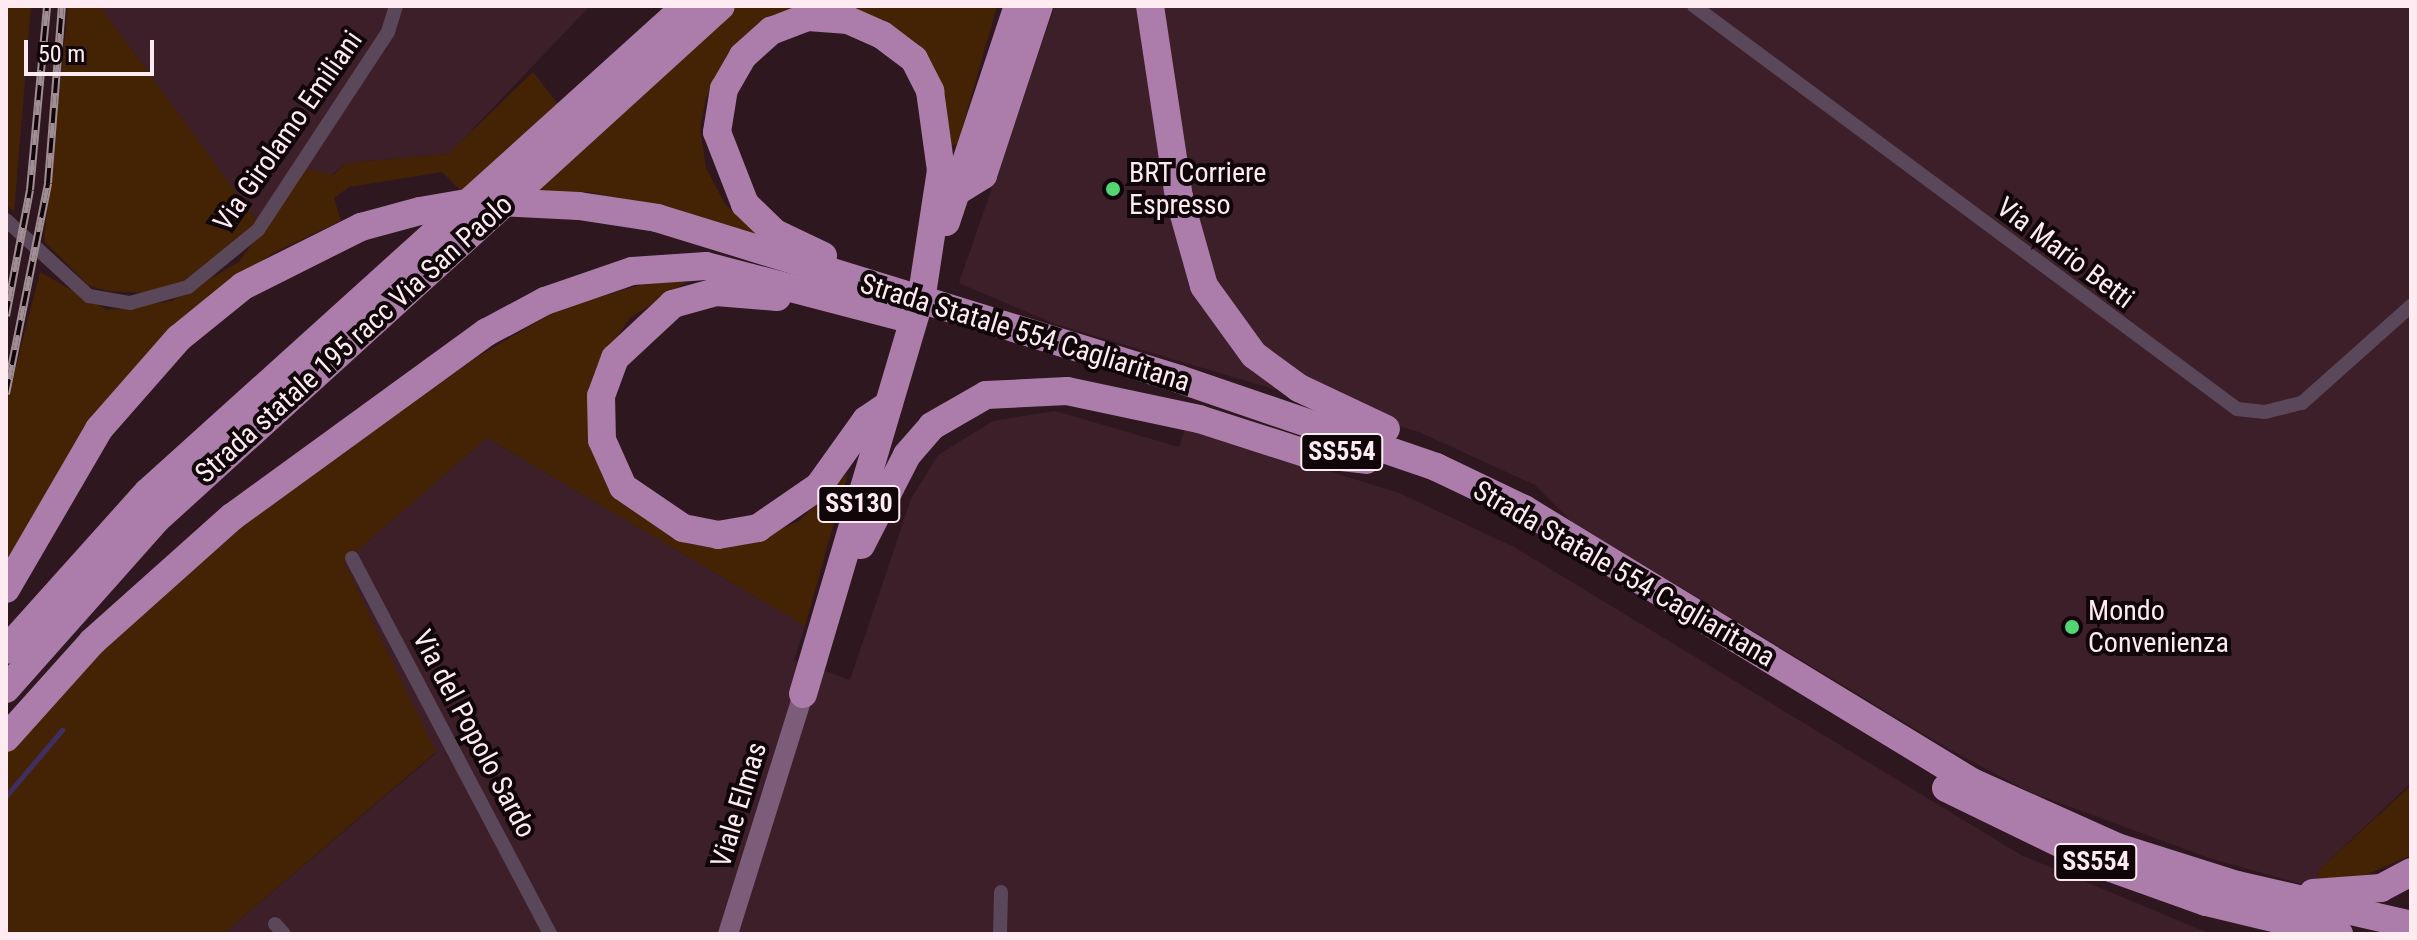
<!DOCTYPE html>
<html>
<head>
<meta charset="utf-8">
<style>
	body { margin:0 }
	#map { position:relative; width:2417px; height:940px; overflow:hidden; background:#2e171f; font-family:"Roboto Condensed",sans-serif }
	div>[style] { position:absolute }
	.built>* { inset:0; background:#3d1f2a }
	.green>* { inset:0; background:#442304 }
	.stream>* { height:5px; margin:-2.5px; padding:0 2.5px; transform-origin:2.5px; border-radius:2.5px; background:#3f2f60 }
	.street>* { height:14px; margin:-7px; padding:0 7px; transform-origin:7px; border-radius:7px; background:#5a4759 }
	.secondary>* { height:20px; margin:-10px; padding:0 10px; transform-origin:10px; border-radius:10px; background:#7b5d7a }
	.highway>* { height:28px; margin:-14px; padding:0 14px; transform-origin:14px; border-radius:14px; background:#ac7daa }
	.rail>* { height:8px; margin-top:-4px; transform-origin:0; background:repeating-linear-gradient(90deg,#100609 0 15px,#a18d94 0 30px); box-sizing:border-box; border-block:2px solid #a18d94 }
	.dots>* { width:22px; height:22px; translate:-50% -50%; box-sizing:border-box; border:4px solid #100609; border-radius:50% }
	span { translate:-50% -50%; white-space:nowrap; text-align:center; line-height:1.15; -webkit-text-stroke:8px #100609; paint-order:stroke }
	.shield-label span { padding:2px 6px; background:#100609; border:2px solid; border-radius:6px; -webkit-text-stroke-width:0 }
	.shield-label { font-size:26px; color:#fdebf1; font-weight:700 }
	.street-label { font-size:28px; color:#fdebf1 }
	.poi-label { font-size:28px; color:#fdebf1 }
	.left { translate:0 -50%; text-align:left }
	.frame { position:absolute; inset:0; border:8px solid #fdebf1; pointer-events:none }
	.scale { position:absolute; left:24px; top:40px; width:130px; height:36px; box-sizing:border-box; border:4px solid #fdebf1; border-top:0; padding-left:10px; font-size:24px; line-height:28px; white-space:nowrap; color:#fdebf1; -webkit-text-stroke:6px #100609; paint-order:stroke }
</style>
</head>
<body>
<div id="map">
	<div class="built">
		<div style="clip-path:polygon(100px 6px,590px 6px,449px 154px,346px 163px,264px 231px)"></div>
		<div style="clip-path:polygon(1055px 6px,2411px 6px,2411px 783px,2319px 870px,2316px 888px,2209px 858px,2030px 792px,1947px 748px,1572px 522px,1535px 485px,1419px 432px,1055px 324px,959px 283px)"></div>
		<div style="clip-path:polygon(1055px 411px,1179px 447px,1186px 427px,1399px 493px,1514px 547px,2021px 855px,2211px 934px,223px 934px,436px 753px,344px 562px,487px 438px,805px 626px,794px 660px,850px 680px,911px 499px,938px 455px,993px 421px)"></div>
	</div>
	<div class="green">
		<div style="clip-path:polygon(6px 6px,31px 6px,14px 212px,6px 204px)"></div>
		<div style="clip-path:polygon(68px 6px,100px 6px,257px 221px,194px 278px,146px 293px,107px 291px,88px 285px,44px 241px)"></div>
		<div style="clip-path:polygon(737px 6px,997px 6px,958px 144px,950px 146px,944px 99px,843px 8px,725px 60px,706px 98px,700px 128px,706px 168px,725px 204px,761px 237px,590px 192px,461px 191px,442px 172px,349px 187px,334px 198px,341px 221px,273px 253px,214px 294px,6px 574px,6px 406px,40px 272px,107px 310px,172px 301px,239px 262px,306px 169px,333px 175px,346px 163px,448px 154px,533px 72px,558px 104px,490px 164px,583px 147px)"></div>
		<div style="clip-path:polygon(651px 282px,687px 282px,630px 318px,604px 356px,611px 479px,740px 544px,798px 522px,848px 473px,805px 626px,487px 438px,344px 562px,436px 752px,223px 934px,6px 932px,6px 750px,52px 696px,214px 546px,477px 357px,559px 309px)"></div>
		<div style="clip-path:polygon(2411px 785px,2411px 855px,2350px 882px,2317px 884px,2319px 870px)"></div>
	</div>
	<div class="stream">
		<div style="left:6px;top:796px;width:87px;rotate:-49.7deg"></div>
	</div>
	<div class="street">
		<div style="left:1694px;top:6px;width:676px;rotate:36.58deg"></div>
		<div style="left:2237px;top:409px;width:28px;rotate:6deg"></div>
		<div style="left:2265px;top:412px;width:38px;rotate:-14deg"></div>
		<div style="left:2302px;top:403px;width:146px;rotate:-41.7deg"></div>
		<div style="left:6px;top:220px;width:113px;rotate:42.5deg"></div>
		<div style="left:89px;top:296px;width:42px;rotate:9.7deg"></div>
		<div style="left:130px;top:303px;width:60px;rotate:-15.4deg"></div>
		<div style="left:188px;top:287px;width:90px;rotate:-39.2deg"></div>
		<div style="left:258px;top:230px;width:237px;rotate:-56.7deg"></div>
		<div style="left:388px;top:32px;width:27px;rotate:-73deg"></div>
		<div style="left:352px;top:558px;width:425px;rotate:62.2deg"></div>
		<div style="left:275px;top:924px;width:13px;rotate:48deg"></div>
		<div style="left:1000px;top:934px;width:42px;rotate:-88.6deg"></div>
	</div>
	<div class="secondary">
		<div style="left:728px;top:934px;width:251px;rotate:-72.6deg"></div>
	</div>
	<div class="highway">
		<div style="left:1150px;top:6px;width:193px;rotate:81.4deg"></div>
		<div style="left:1179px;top:197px;width:92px;rotate:74.3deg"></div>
		<div style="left:1204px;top:286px;width:85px;rotate:54.1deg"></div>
		<div style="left:1254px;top:355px;width:56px;rotate:36.3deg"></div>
		<div style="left:1299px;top:388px;width:96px;rotate:25.2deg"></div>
		<div style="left:956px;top:192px;width:32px;rotate:-32deg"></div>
		<div style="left:983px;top:175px;width:178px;rotate:-71.7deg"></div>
		<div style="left:946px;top:222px;width:228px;rotate:-71.6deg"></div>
		<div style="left:823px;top:256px;width:53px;rotate:-154.4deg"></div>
		<div style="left:775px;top:233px;width:42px;rotate:-136deg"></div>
		<div style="left:745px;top:204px;width:77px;rotate:-111.3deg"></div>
		<div style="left:717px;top:132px;width:44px;rotate:-80.8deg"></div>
		<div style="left:724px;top:89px;width:38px;rotate:-60deg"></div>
		<div style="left:743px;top:56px;width:38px;rotate:-42deg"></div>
		<div style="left:771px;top:31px;width:40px;rotate:-21deg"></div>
		<div style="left:808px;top:17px;width:40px;rotate:4.3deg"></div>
		<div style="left:848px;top:20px;width:37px;rotate:24deg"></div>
		<div style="left:882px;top:35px;width:40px;rotate:37deg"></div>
		<div style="left:914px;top:59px;width:36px;rotate:63deg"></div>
		<div style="left:930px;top:91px;width:80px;rotate:82.1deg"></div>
		<div style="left:941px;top:170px;width:125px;rotate:98.7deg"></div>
		<div style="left:777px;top:297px;width:61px;rotate:-175.3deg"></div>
		<div style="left:716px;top:292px;width:45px;rotate:164.4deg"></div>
		<div style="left:673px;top:304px;width:79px;rotate:137deg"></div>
		<div style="left:615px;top:358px;width:40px;rotate:110.2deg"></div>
		<div style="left:601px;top:396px;width:44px;rotate:88.7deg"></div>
		<div style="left:602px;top:440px;width:51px;rotate:65.9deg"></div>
		<div style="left:623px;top:487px;width:73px;rotate:34.3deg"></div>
		<div style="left:683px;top:528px;width:36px;rotate:11deg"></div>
		<div style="left:718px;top:535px;width:41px;rotate:-9.9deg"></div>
		<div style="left:758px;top:528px;width:74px;rotate:-34.5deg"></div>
		<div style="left:819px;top:486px;width:81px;rotate:-54.5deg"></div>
		<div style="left:866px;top:420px;width:27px;rotate:-34deg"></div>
		<div style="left:861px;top:545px;width:101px;rotate:-62.9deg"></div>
		<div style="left:907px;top:455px;width:38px;rotate:-49deg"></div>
		<div style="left:932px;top:426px;width:62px;rotate:-29.9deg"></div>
		<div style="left:986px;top:395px;width:81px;rotate:-2.8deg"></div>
		<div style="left:1067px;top:391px;width:135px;rotate:12deg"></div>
		<div style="left:1199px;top:419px;width:111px;rotate:17.8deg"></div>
		<div style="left:1305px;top:453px;width:62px;rotate:6.4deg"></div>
		<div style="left:6px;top:589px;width:185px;rotate:-59.8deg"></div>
		<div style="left:99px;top:429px;width:121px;rotate:-48.7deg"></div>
		<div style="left:179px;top:338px;width:82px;rotate:-39.1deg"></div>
		<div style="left:243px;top:286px;width:132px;rotate:-26.6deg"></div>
		<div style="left:361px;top:227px;width:61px;rotate:-15.2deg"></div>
		<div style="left:420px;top:211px;width:59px;rotate:-9.8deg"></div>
		<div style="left:478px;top:201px;width:101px;rotate:2.8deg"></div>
		<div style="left:579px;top:206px;width:79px;rotate:8.7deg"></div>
		<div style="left:657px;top:218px;width:546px;rotate:17.14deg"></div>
		<div style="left:1179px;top:379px;width:272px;rotate:18.9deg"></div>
		<div style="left:1436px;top:467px;width:98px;rotate:25.5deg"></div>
		<div style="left:1524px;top:509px;width:525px;rotate:31.36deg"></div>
		<div style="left:1972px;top:782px;width:159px;rotate:24.1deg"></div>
		<div style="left:2117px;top:847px;width:126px;rotate:17.6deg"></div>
		<div style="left:2237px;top:885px;width:179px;rotate:12.9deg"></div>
		<div style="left:6px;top:650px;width:212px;rotate:-48.1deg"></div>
		<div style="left:148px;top:492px;width:725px;rotate:-42.09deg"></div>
		<div style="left:6px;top:689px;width:227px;rotate:-48.4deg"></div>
		<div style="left:157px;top:519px;width:762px;rotate:-42.29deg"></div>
		<div style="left:803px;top:694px;width:408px;rotate:-73.5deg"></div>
		<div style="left:6px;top:738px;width:129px;rotate:-48.1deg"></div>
		<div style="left:92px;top:642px;width:188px;rotate:-41.8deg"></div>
		<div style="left:232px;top:517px;width:315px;rotate:-36deg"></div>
		<div style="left:487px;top:332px;width:66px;rotate:-28.1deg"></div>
		<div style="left:545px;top:301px;width:92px;rotate:-19deg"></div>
		<div style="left:632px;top:271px;width:74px;rotate:-3.9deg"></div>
		<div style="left:706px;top:266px;width:211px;rotate:14.6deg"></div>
		<div style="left:1946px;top:788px;width:183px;rotate:25.9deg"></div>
		<div style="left:2111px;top:868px;width:101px;rotate:19.7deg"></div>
		<div style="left:2206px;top:902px;width:137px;rotate:13.5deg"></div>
		<div style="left:2313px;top:893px;width:68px;rotate:-4.2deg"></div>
		<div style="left:2381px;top:888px;width:34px;rotate:-28deg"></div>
	</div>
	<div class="rail">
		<div style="left:6px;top:316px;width:128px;rotate:-79.2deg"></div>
		<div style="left:30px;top:190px;width:185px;rotate:-84.7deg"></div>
		<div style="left:6px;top:394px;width:215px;rotate:-78.7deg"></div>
		<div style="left:48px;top:183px;width:178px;rotate:-85.5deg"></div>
	</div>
	<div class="dots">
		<div style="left:1113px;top:189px;background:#53d672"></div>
		<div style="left:2072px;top:627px;background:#53d672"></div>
	</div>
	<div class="shield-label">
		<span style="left:1342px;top:452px">SS554</span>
		<span style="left:859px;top:504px">SS130</span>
		<span style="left:2096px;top:862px">SS554</span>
	</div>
	<div class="street-label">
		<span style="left:288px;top:131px;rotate:-55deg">Via Girolamo Emiliani</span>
		<span style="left:2065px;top:253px;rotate:37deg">Via Mario Betti</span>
		<span style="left:1025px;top:333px;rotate:17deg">Strada Statale 554 Cagliaritana</span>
		<span style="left:354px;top:339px;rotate:-42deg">Strada statale 195 racc Via San Paolo</span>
		<span style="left:1624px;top:574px;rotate:30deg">Strada Statale 554 Cagliaritana</span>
		<span style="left:474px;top:734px;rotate:62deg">Via del Popolo Sardo</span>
		<span style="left:739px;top:805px;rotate:-73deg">Viale Elmas</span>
	</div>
	<div class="poi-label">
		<span class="left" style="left:1129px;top:189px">BRT Corriere<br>Espresso</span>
		<span class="left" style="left:2088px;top:627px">Mondo<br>Convenienza</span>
	</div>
	<div class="frame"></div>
	<div class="scale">50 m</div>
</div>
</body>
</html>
